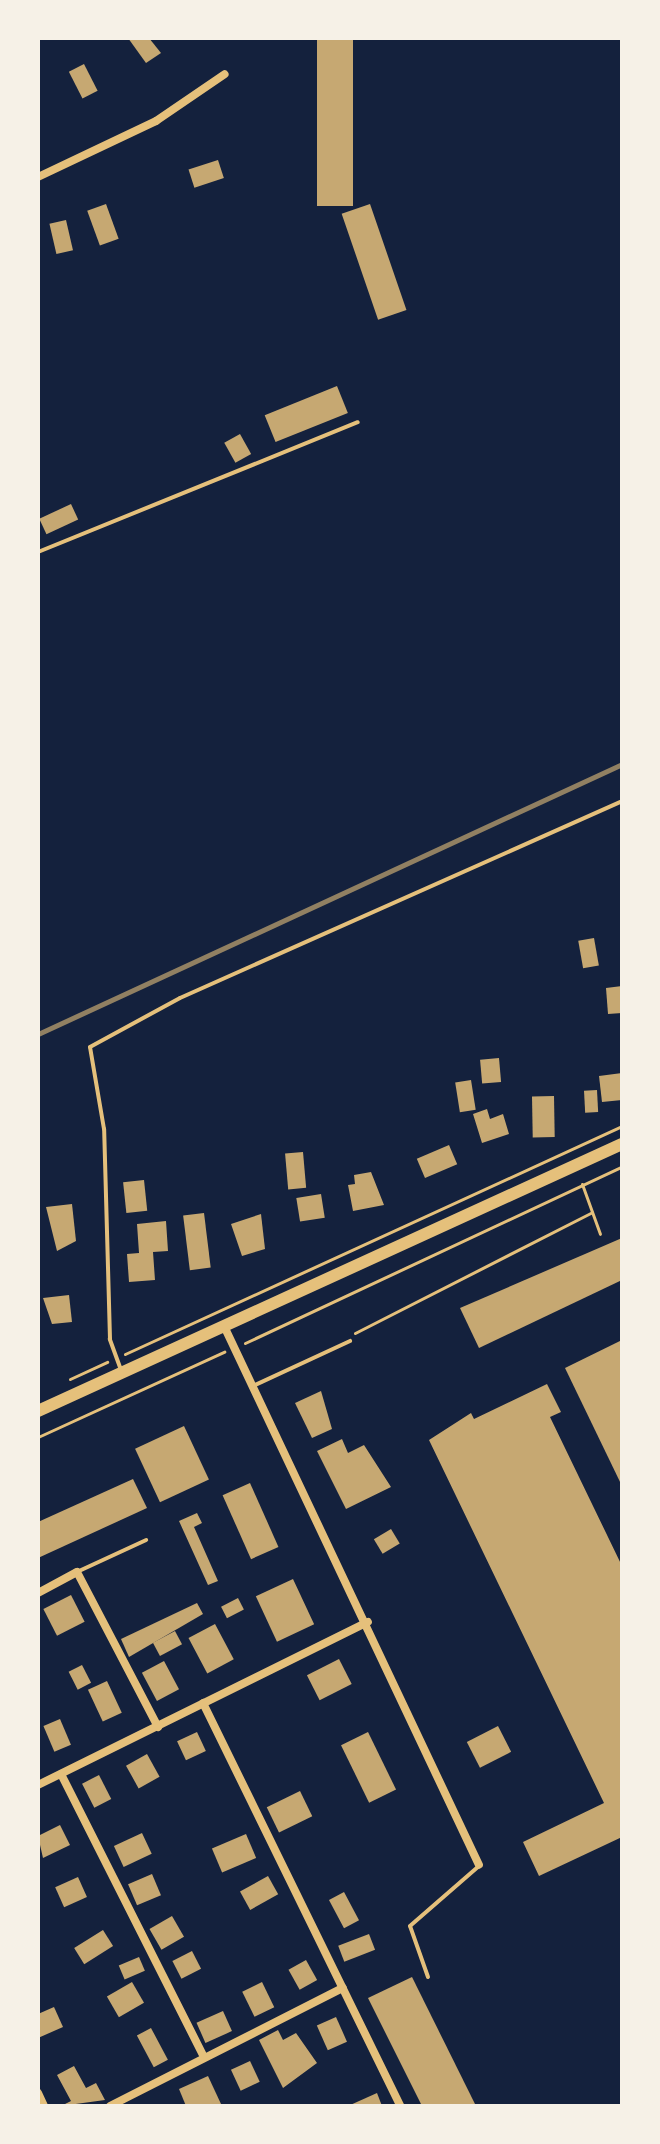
<!DOCTYPE html>
<html>
<head>
<meta charset="utf-8">
<style>
	body { margin:0 }
	#map { position:relative; width:660px; height:2144px; overflow:hidden; background:#14213d; font-family:"Work Sans",sans-serif }
	div>[style] { position:absolute }
	.building>* { inset:0; background:#c6a872; transform-origin:0 0 }
	.path>* { height:3px; margin:-1.5px; padding:0 1.5px; transform-origin:1.5px; border-radius:1.5px; background:#e5c07b }
	.service>* { height:4px; margin:-2px; padding:0 2px; transform-origin:2px; border-radius:2px; background:#e5c07b }
	.minor>* { height:8px; margin:-4px; padding:0 4px; transform-origin:4px; border-radius:4px; background:#e5c07b }
	.secondary>* { height:12px; margin:-6px; padding:0 6px; transform-origin:6px; border-radius:6px; background:#e5c07b }
	.rail>* { height:5px; margin:-2.5px; padding:0 2.5px; transform-origin:2.5px; border-radius:2.5px; background:#918062 }
	span { translate:-50% -50%; white-space:nowrap; text-align:center; line-height:1.15; -webkit-text-stroke:8px #f6f1e7; paint-order:stroke }
	.frame { position:absolute; inset:0; border:40px solid #f6f1e7; pointer-events:none }
</style>
</head>
<body>
<div id="map">
	<div class="building">
		<div style="clip-path:polygon(128px 38px,149px 38px,161px 53px,146px 63px)"></div>
		<div style="left:317px;top:38px;width:36px;height:168px"></div>
		<div style="left:84px;top:64px;width:30px;height:17px;rotate:63deg"></div>
		<div style="left:218px;top:160px;width:19px;height:31px;rotate:72deg"></div>
		<div style="left:106px;top:204px;width:37px;height:20px;rotate:70deg"></div>
		<div style="left:370px;top:204px;width:112px;height:30px;rotate:71deg"></div>
		<div style="left:66px;top:220px;width:31px;height:17px;rotate:77deg"></div>
		<div style="left:337px;top:386px;width:29px;height:78px;rotate:68deg"></div>
		<div style="left:240px;top:434px;width:23px;height:18px;rotate:61deg"></div>
		<div style="left:71px;top:504px;width:17px;height:35px;rotate:65deg"></div>
		<div style="left:594px;top:938px;width:28px;height:16px;rotate:80deg"></div>
		<div style="clip-path:polygon(622px 986px,622px 1013px,608px 1014px,606px 988px)"></div>
		<div style="left:499px;top:1058px;width:24px;height:19px;rotate:85deg"></div>
		<div style="clip-path:polygon(622px 1073px,622px 1100px,602px 1102px,599px 1076px)"></div>
		<div style="left:471px;top:1080px;width:30px;height:16px;rotate:81deg"></div>
		<div style="left:597px;top:1090px;width:22px;height:13px;rotate:87deg"></div>
		<div style="left:554px;top:1096px;width:41px;height:22px;rotate:89deg"></div>
		<div style="clip-path:polygon(487px 1109px,490px 1119px,503px 1114px,509px 1134px,482px 1143px,473px 1114px)"></div>
		<div style="left:449px;top:1145px;width:21px;height:35px;rotate:67deg"></div>
		<div style="left:303px;top:1152px;width:36px;height:18px;rotate:85deg"></div>
		<div style="clip-path:polygon(371px 1172px,384px 1205px,353px 1211px,348px 1185px,355px 1184px,354px 1175px)"></div>
		<div style="left:144px;top:1180px;width:31px;height:21px;rotate:84deg"></div>
		<div style="left:321px;top:1194px;width:24px;height:25px;rotate:81deg"></div>
		<div style="clip-path:polygon(72px 1204px,76px 1241px,57px 1251px,46px 1207px)"></div>
		<div style="left:204px;top:1213px;width:55px;height:21px;rotate:83deg"></div>
		<div style="clip-path:polygon(261px 1214px,265px 1249px,242px 1256px,231px 1224px)"></div>
		<div style="clip-path:polygon(166px 1221px,168px 1251px,153px 1252px,155px 1280px,129px 1282px,127px 1254px,139px 1253px,137px 1224px)"></div>
		<div style="clip-path:polygon(622px 1238px,622px 1280px,479px 1348px,460px 1308px)"></div>
		<div style="clip-path:polygon(69px 1295px,72px 1322px,52px 1324px,43px 1298px)"></div>
		<div style="clip-path:polygon(622px 1340px,622px 1486px,565px 1368px)"></div>
		<div style="clip-path:polygon(547px 1384px,561px 1412px,550px 1417px,622px 1566px,622px 1837px,539px 1876px,523px 1842px,604px 1803px,429px 1440px,471px 1413px,474px 1419px)"></div>
		<div style="clip-path:polygon(321px 1391px,332px 1429px,312px 1438px,295px 1403px)"></div>
		<div style="left:184px;top:1426px;width:59px;height:54px;rotate:65deg"></div>
		<div style="clip-path:polygon(342px 1439px,348px 1453px,364px 1445px,391px 1487px,346px 1509px,317px 1451px)"></div>
		<div style="clip-path:polygon(133px 1479px,147px 1508px,38px 1558px,38px 1522px)"></div>
		<div style="left:250px;top:1483px;width:70px;height:30px;rotate:66deg"></div>
		<div style="clip-path:polygon(197px 1513px,202px 1523px,194px 1527px,218px 1581px,208px 1585px,179px 1521px)"></div>
		<div style="left:391px;top:1529px;width:17px;height:20px;rotate:59deg"></div>
		<div style="left:293px;top:1579px;width:50px;height:41px;rotate:65deg"></div>
		<div style="left:71px;top:1595px;width:30px;height:31px;rotate:63deg"></div>
		<div style="left:238px;top:1598px;width:13px;height:19px;rotate:63deg"></div>
		<div style="clip-path:polygon(197px 1603px,203px 1614px,129px 1657px,121px 1639px)"></div>
		<div style="left:215px;top:1624px;width:40px;height:30px;rotate:62deg"></div>
		<div style="left:175px;top:1631px;width:15px;height:25px;rotate:62deg"></div>
		<div style="left:339px;top:1659px;width:28px;height:36px;rotate:63deg"></div>
		<div style="left:164px;top:1661px;width:32px;height:25px;rotate:62deg"></div>
		<div style="left:82px;top:1665px;width:20px;height:15px;rotate:63deg"></div>
		<div style="left:107px;top:1681px;width:35px;height:21px;rotate:65deg"></div>
		<div style="left:60px;top:1719px;width:28px;height:18px;rotate:67deg"></div>
		<div style="left:498px;top:1726px;width:29px;height:35px;rotate:63deg"></div>
		<div style="left:197px;top:1732px;width:21px;height:22px;rotate:65deg"></div>
		<div style="left:368px;top:1732px;width:64px;height:30px;rotate:64deg"></div>
		<div style="left:147px;top:1754px;width:26px;height:24px;rotate:61deg"></div>
		<div style="left:99px;top:1775px;width:27px;height:19px;rotate:63deg"></div>
		<div style="left:300px;top:1791px;width:28px;height:37px;rotate:64deg"></div>
		<div style="clip-path:polygon(60px 1825px,70px 1845px,43px 1858px,38px 1836px)"></div>
		<div style="left:142px;top:1833px;width:23px;height:31px;rotate:65deg"></div>
		<div style="left:246px;top:1834px;width:26px;height:37px;rotate:67deg"></div>
		<div style="left:152px;top:1874px;width:23px;height:26px;rotate:67deg"></div>
		<div style="left:268px;top:1876px;width:21px;height:32px;rotate:61deg"></div>
		<div style="left:78px;top:1877px;width:22px;height:25px;rotate:66deg"></div>
		<div style="left:344px;top:1892px;width:32px;height:17px;rotate:62deg"></div>
		<div style="left:172px;top:1916px;width:24px;height:26px;rotate:60deg"></div>
		<div style="left:103px;top:1930px;width:19px;height:34px;rotate:58deg"></div>
		<div style="left:369px;top:1934px;width:17px;height:33px;rotate:69deg"></div>
		<div style="left:192px;top:1951px;width:20px;height:22px;rotate:63deg"></div>
		<div style="left:139px;top:1957px;width:15px;height:22px;rotate:67deg"></div>
		<div style="left:306px;top:1960px;width:23px;height:20px;rotate:61deg"></div>
		<div style="clip-path:polygon(412px 1977px,476px 2106px,422px 2106px,368px 1998px)"></div>
		<div style="left:132px;top:1982px;width:24px;height:29px;rotate:60deg"></div>
		<div style="left:262px;top:1982px;width:28px;height:22px;rotate:64deg"></div>
		<div style="clip-path:polygon(54px 2007px,63px 2027px,38px 2038px,38px 2014px)"></div>
		<div style="left:223px;top:2011px;width:22px;height:29px;rotate:66deg"></div>
		<div style="left:336px;top:2017px;width:27px;height:21px;rotate:66deg"></div>
		<div style="left:151px;top:2028px;width:36px;height:16px;rotate:62deg"></div>
		<div style="clip-path:polygon(278px 2030px,283px 2040px,296px 2033px,317px 2063px,283px 2088px,259px 2040px)"></div>
		<div style="left:250px;top:2061px;width:23px;height:21px;rotate:65deg"></div>
		<div style="clip-path:polygon(74px 2066px,86px 2088px,96px 2083px,105px 2100px,61px 2106px,71px 2101px,57px 2075px)"></div>
		<div style="clip-path:polygon(208px 2076px,221px 2104px,186px 2106px,179px 2089px)"></div>
		<div style="clip-path:polygon(377px 2093px,382px 2106px,348px 2106px)"></div>
	</div>
	<div class="path">
		<div style="left:582px;top:1184px;width:53px;rotate:70.2deg"></div>
		<div style="left:355px;top:1333px;width:266px;rotate:-27deg"></div>
		<div style="left:245px;top:1343px;width:416px;rotate:-25.1deg"></div>
		<div style="left:125px;top:1354px;width:547px;rotate:-24.64deg"></div>
		<div style="left:70px;top:1379px;width:41px;rotate:-24.7deg"></div>
		<div style="left:38px;top:1437px;width:205px;rotate:-24.6deg"></div>
	</div>
	<div class="service">
		<div style="left:38px;top:552px;width:345px;rotate:-22.1deg"></div>
		<div style="left:121px;top:1370px;width:33px;rotate:-110deg"></div>
		<div style="left:110px;top:1339px;width:210px;rotate:-91.6deg"></div>
		<div style="left:104px;top:1129px;width:83px;rotate:-99.7deg"></div>
		<div style="left:90px;top:1047px;width:102px;rotate:-28.6deg"></div>
		<div style="left:180px;top:998px;width:484px;rotate:-24deg"></div>
		<div style="left:253px;top:1386px;width:107px;rotate:-24.9deg"></div>
		<div style="left:79px;top:1571px;width:74px;rotate:-24.8deg"></div>
		<div style="left:428px;top:1977px;width:54px;rotate:-109.4deg"></div>
		<div style="left:410px;top:1926px;width:91px;rotate:-41deg"></div>
	</div>
	<div class="minor">
		<div style="left:38px;top:177px;width:131px;rotate:-25.4deg"></div>
		<div style="left:156px;top:121px;width:83px;rotate:-34.3deg"></div>
		<div style="left:224px;top:1326px;width:596px;rotate:64.68deg"></div>
		<div style="left:38px;top:1593px;width:44px;rotate:-28.3deg"></div>
		<div style="left:77px;top:1572px;width:175px;rotate:62.4deg"></div>
		<div style="left:203px;top:1703px;width:449px;rotate:63.9deg"></div>
		<div style="left:61px;top:1774px;width:317px;rotate:63.2deg"></div>
		<div style="left:38px;top:1785px;width:368px;rotate:-26.3deg"></div>
		<div style="left:38px;top:2093px;width:14px;rotate:65deg"></div>
		<div style="left:110px;top:2106px;width:261px;rotate:-26.9deg"></div>
	</div>
	<div class="secondary">
		<div style="left:38px;top:1411px;width:642px;rotate:-24.57deg"></div>
	</div>
	<div class="rail">
		<div style="left:38px;top:1034px;width:643px;rotate:-24.81deg"></div>
	</div>
	<div class="frame"></div>
</div>
</body>
</html>
